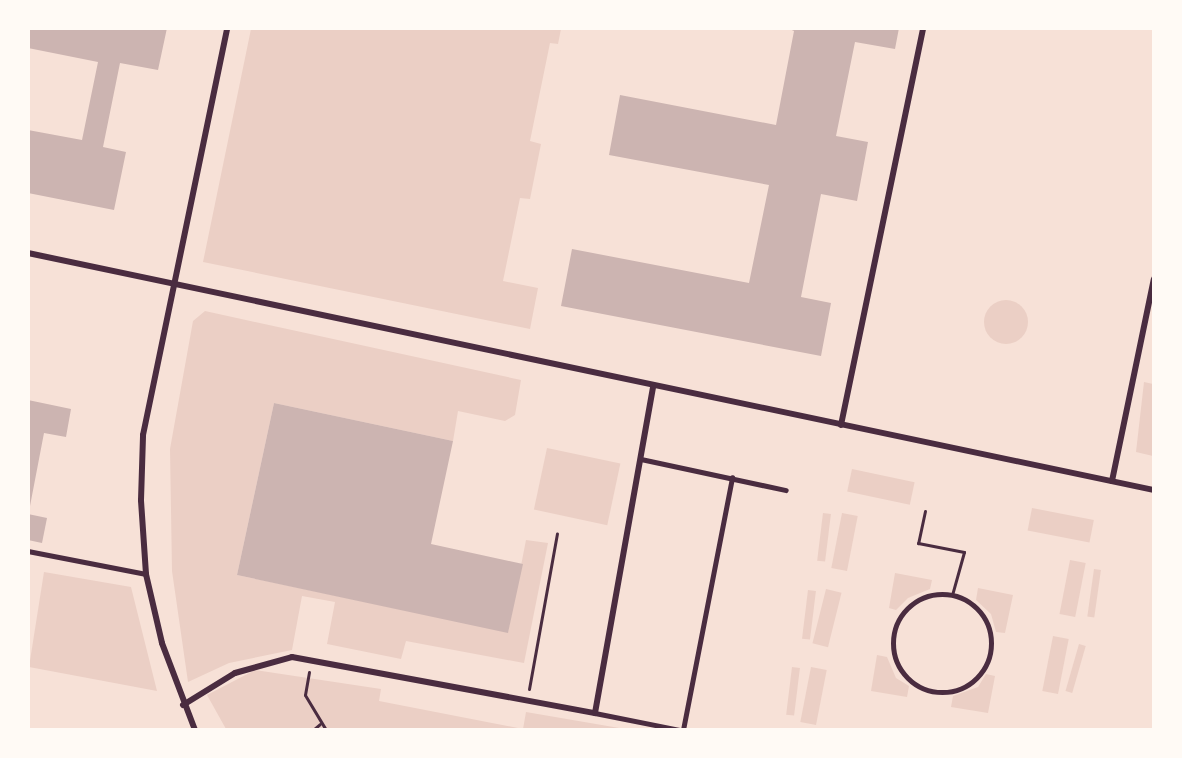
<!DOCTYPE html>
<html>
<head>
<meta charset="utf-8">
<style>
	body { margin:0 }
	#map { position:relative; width:1182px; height:758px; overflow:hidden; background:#f7e1d7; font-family:"IBM Plex Serif",serif }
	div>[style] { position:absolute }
	.green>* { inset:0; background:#ebcfc5; transform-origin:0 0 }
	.round { border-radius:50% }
	.building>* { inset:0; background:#ccb4b1 }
	.path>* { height:3px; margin:-1.5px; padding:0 1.5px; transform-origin:1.5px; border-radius:1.5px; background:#4a2c40 }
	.service>* { height:4.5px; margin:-2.25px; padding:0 2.25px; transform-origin:2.25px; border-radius:2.25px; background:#4a2c40 }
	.pedestrian>* { height:5px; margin:-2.5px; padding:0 2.5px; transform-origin:2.5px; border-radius:2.5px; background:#4a2c40 }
	.pedestrian>.ring { margin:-2.5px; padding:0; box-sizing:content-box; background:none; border:5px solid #4a2c40; border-radius:50% }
	.minor>* { height:6px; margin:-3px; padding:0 3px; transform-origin:3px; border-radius:3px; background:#4a2c40 }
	span { translate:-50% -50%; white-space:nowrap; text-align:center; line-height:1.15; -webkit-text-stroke:4.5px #fffaf5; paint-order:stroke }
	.frame { position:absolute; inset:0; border:30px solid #fffaf5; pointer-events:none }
</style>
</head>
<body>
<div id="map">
	<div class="green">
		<div style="clip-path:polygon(251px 29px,561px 29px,558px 44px,550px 43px,530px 141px,541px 144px,530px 199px,520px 198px,503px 281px,538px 288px,530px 329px,203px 262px)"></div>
		<div class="round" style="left:984px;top:300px;width:44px;height:44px"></div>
		<div style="clip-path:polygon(205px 311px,521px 380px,515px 415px,505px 421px,458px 411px,453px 441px,274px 403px,237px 575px,508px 632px,526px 540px,548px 543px,524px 663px,406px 641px,401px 659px,327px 644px,335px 602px,302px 596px,292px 650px,229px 663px,188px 682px,172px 571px,170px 449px,193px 321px)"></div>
		<div style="clip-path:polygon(1144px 382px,1153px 384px,1153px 456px,1136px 452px)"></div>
		<div style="left:547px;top:448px;width:75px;height:63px;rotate:12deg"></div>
		<div style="left:852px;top:469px;width:64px;height:23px;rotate:12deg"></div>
		<div style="left:1032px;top:508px;width:63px;height:23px;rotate:11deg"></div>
		<div style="left:823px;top:513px;width:8px;height:48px;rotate:7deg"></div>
		<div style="left:842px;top:513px;width:16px;height:56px;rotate:11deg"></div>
		<div style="left:1070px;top:560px;width:16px;height:55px;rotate:11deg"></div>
		<div style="left:1094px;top:569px;width:7px;height:48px;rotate:8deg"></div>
		<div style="clip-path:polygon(44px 572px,131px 587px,157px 691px,29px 667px)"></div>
		<div style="clip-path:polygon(895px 573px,932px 580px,930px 589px,908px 598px,896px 610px,889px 608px)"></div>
		<div style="clip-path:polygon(978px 588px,1013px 595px,1005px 633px,996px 632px,991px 614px,976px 600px)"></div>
		<div style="left:826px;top:589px;width:16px;height:56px;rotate:14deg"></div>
		<div style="left:808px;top:590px;width:8px;height:49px;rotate:7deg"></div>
		<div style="left:1053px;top:636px;width:16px;height:56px;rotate:11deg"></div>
		<div style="left:1079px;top:644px;width:7px;height:49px;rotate:16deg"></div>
		<div style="clip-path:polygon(877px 655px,887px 657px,896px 678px,909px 686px,907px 697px,871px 691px)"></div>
		<div style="left:792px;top:667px;width:8px;height:48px;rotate:7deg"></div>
		<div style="left:811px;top:667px;width:16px;height:56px;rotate:11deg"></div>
		<div style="clip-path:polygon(255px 670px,381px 689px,379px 701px,523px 729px,526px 712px,625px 729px,226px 729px,207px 695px)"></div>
		<div style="clip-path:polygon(986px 674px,995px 676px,988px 713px,951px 707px,953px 696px,978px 687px)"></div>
	</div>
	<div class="building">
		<div style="clip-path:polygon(28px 28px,167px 28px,158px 70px,120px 63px,103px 147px,126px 152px,114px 210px,28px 193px,28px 130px,82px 140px,98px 62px,28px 48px)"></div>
		<div style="clip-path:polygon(787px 28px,899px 28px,895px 49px,855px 42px,836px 136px,868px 142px,857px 201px,821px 194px,801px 297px,831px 303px,821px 356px,561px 306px,572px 249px,749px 283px,769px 185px,609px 155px,620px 95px,776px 125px,794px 31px)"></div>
		<div style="clip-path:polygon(28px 400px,71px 409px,66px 437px,44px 433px,30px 506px)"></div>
		<div style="clip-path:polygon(274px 403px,453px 441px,431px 544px,523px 564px,508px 633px,237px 575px)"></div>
		<div style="clip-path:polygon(28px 514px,47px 518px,42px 543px,28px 540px)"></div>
	</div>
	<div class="path">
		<div style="left:925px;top:511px;width:33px;rotate:102deg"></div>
		<div style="left:918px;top:543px;width:47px;rotate:11.1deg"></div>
		<div style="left:964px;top:552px;width:45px;rotate:105.6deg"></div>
		<div style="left:309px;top:672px;width:23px;rotate:100deg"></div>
		<div style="left:305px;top:695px;width:41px;rotate:59deg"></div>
		<div style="left:529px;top:689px;width:158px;rotate:-79.8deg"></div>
		<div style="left:313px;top:730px;width:9px;rotate:-41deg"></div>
	</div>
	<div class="service">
		<div style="left:641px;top:459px;width:148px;rotate:12.1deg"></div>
		<div style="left:28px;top:551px;width:120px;rotate:11deg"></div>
		<div style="left:595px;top:713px;width:87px;rotate:11.3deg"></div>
		<div style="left:683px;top:730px;width:257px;rotate:-79deg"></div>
	</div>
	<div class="pedestrian">
		<div class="ring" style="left:893px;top:594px;width:93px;height:93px"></div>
	</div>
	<div class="minor">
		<div style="left:28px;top:253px;width:1151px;rotate:11.89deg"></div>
		<div style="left:841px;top:425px;width:405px;rotate:-78.3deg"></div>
		<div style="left:1112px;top:481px;width:206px;rotate:-78.3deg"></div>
		<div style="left:183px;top:705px;width:61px;rotate:-31.6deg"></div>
		<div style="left:235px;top:673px;width:59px;rotate:-15.7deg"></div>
		<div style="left:292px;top:657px;width:308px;rotate:10.5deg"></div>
		<div style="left:595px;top:713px;width:331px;rotate:-79.9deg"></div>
		<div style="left:195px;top:730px;width:93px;rotate:-110.8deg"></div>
		<div style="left:162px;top:643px;width:71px;rotate:-103.1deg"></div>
		<div style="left:146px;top:574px;width:74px;rotate:-93.9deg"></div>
		<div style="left:141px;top:500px;width:65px;rotate:-88.2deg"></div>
		<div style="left:143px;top:435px;width:416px;rotate:-78.3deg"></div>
	</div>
	<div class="frame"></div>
</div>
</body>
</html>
